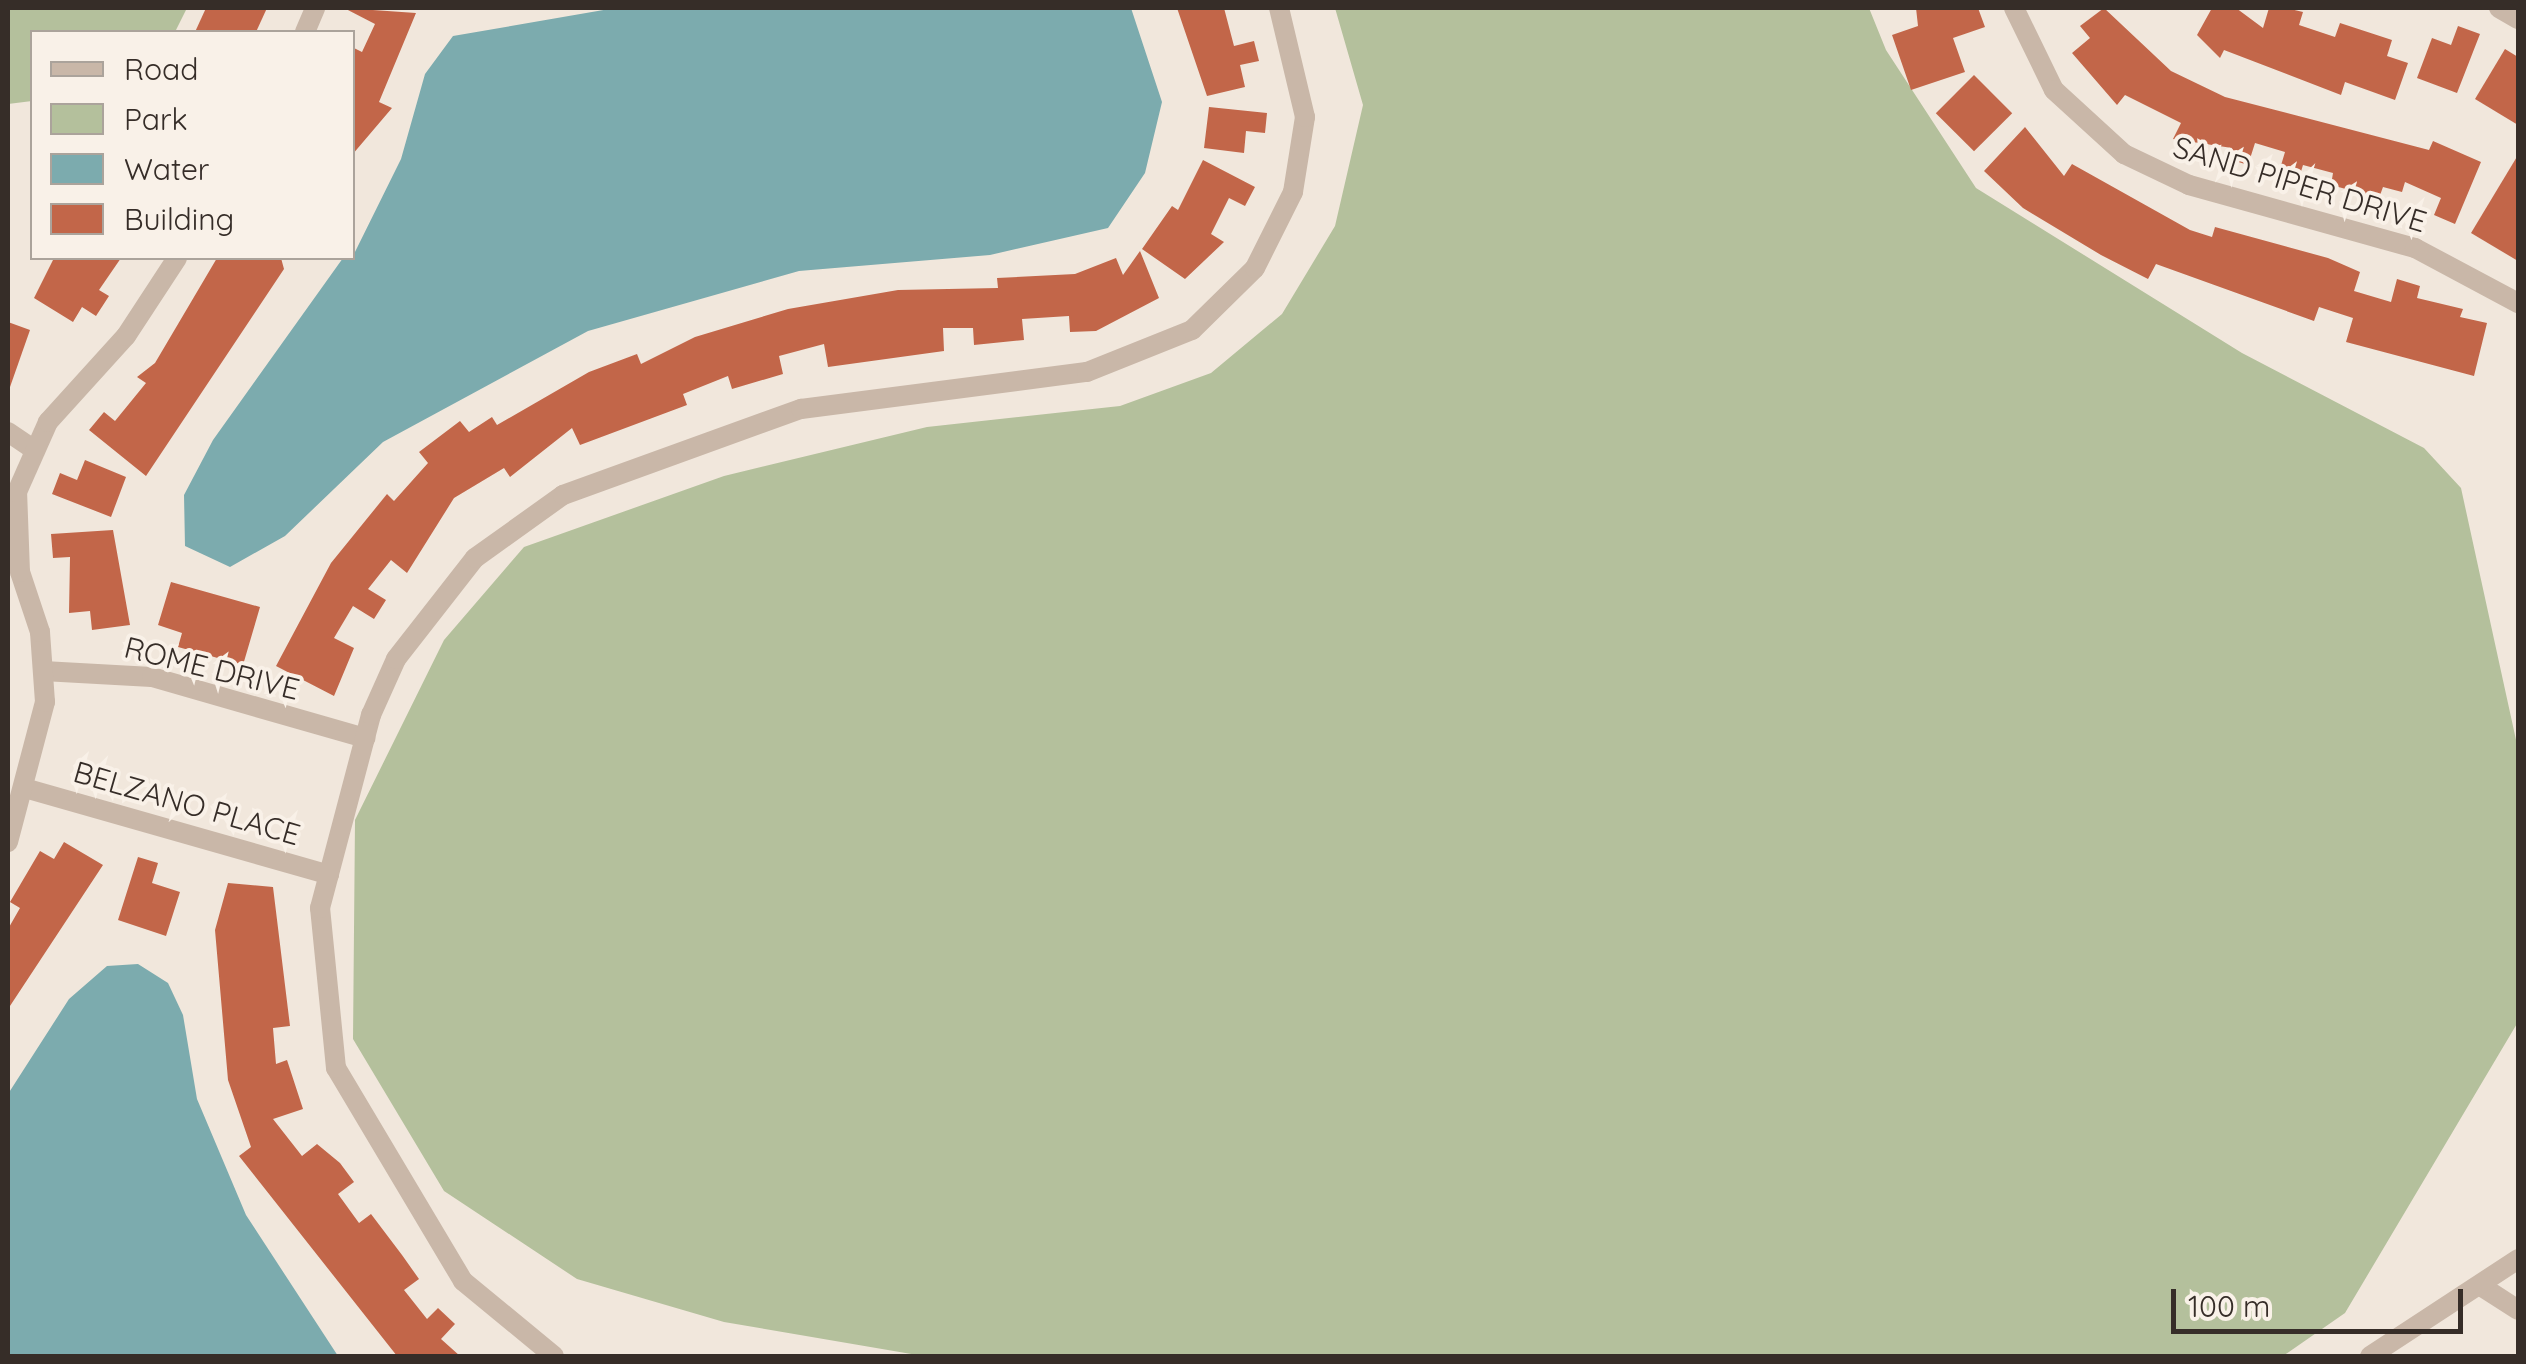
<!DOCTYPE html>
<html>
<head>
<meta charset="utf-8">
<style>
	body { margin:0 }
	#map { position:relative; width:2526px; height:1364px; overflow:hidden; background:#f1e7dc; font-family:Quicksand,sans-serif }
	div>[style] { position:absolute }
	.green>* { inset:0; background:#b4c09c }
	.water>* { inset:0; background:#7cabae }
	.building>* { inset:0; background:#c26649; transform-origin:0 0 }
	.minor>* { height:20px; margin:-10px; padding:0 10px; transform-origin:10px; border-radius:10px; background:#c9b7a8 }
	span { translate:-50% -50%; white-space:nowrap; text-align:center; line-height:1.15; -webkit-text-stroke:8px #f9f1e8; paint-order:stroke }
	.street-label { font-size:30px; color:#362d28 }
	.frame { position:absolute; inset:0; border:10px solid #362d28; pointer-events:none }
	.legend { position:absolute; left:30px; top:30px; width:325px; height:230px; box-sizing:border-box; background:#f9f1e8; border:2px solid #aba39b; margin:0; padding:12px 18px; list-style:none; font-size:30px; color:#362d28 }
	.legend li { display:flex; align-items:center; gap:20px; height:50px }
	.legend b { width:50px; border:2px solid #aba39b }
	.scale { position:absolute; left:2171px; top:1289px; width:292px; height:45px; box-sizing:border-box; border:5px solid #362d28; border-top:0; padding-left:12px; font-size:30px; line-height:35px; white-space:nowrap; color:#362d28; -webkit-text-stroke:8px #f9f1e8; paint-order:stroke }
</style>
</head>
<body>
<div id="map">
	<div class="green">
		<div style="clip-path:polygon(8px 8px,187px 8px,175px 32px,32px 32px,32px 101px,8px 104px)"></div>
		<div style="clip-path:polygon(1335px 8px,1869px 8px,1886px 50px,1976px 188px,2242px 353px,2424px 448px,2461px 488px,2518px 749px,2518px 1022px,2345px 1313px,2283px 1356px,923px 1356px,724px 1322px,577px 1279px,444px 1191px,353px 1039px,355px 820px,444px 640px,524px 547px,724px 476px,927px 427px,1120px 406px,1211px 373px,1282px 314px,1335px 226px,1363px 105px)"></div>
	</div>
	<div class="water">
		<div style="clip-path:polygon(615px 8px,1131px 8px,1162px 102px,1145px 173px,1108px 228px,990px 255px,799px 271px,588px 331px,383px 442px,285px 536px,230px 567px,185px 546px,184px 495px,213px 440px,343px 258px,352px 258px,401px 159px,425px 74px,453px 36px)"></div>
		<div style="clip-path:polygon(138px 964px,168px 983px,183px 1015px,197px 1099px,246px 1215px,338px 1356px,8px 1356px,8px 1094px,69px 999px,107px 966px)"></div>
	</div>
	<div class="building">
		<div style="clip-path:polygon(206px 8px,267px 8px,256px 32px,195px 32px)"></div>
		<div style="clip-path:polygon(344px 8px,416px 13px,379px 102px,392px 108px,352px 155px,352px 47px,362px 52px,375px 24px)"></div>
		<div style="clip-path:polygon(1177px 8px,1224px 8px,1234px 46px,1254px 41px,1259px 61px,1240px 65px,1245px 87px,1207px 96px)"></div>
		<div style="clip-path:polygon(1916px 8px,1978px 8px,1985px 27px,1953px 38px,1965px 72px,1911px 90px,1892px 35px,1918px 26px)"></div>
		<div style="clip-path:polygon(2104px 8px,2171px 71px,2225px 97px,2429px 150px,2433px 141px,2481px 162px,2455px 224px,2434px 215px,2441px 198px,2405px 182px,2402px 192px,2383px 187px,2379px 198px,2331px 185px,2333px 173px,2303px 165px,2299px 178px,2279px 172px,2285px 152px,2255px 143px,2248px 165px,2229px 159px,2232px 148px,2173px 139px,2181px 123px,2125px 95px,2117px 105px,2072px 53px,2090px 38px,2080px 26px)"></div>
		<div style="clip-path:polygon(2212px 8px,2236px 8px,2263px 28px,2269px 8px,2286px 8px,2303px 12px,2299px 25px,2335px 37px,2340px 23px,2392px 40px,2387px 56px,2408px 63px,2395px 100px,2345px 82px,2341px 95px,2224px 50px,2220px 58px,2197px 35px)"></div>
		<div style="clip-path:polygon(2458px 26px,2480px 34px,2457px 93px,2417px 78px,2432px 38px,2451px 45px)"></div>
		<div style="clip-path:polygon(2505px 49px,2518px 57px,2518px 125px,2475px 99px)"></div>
		<div style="left:1974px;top:75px;width:54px;height:54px;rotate:45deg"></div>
		<div style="clip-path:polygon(1209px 107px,1267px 113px,1265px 133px,1246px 131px,1244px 153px,1204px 148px)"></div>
		<div style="clip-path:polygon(2025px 127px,2064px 176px,2072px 164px,2190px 230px,2212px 237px,2215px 227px,2328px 258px,2360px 272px,2354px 291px,2391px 302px,2397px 279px,2420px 286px,2417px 298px,2463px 309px,2460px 317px,2487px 323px,2474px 376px,2346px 342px,2353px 318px,2319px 307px,2314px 321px,2156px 264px,2148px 279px,2101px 255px,2023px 208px,1984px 171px)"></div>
		<div style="clip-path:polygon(2518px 155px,2518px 261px,2471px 233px)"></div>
		<div style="clip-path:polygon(1203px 160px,1255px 187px,1245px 206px,1229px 198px,1211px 234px,1224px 242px,1185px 279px,1142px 249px,1172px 206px,1178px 210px)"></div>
		<div style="clip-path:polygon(1140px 251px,1159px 298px,1096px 331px,1070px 332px,1069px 316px,1022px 319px,1024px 340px,974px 345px,973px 328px,943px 328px,944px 351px,828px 367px,824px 344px,779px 356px,783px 374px,732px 389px,728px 376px,683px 394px,687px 405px,580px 445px,572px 428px,510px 477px,504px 468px,454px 498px,407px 573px,391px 560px,368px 589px,386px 600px,374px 619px,353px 606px,334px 638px,354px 648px,334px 696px,276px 666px,331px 563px,387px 494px,394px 501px,428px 463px,419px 452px,460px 421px,469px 432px,492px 417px,497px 425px,589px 372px,637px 354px,641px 364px,695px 337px,788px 309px,898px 290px,998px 288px,997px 278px,1075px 274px,1116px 258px,1123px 275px)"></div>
		<div style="clip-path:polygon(54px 258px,121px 258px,99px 290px,109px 296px,96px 316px,82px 307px,73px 322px,34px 298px)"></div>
		<div style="clip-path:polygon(217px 258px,281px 258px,284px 269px,146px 476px,89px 430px,104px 412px,115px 421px,146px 383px,137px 377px,155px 363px)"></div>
		<div style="clip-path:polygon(8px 322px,30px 330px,10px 387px,8px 387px)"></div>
		<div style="clip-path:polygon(85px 460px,126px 477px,111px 517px,52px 494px,60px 473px,77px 480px)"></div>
		<div style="clip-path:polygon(113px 530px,130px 625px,92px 630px,90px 611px,69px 613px,70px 557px,53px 558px,51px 534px)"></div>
		<div style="clip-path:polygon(171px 582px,260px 607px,243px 665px,178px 647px,182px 633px,158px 625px)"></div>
		<div style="clip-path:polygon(64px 842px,103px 865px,8px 1009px,8px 929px,20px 908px,10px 902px,40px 851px,54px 859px)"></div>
		<div style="clip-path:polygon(138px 857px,158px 863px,152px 883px,180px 892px,166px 936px,118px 920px)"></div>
		<div style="clip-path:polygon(228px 883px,273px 887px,290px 1026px,273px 1028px,276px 1064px,287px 1060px,303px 1109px,273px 1119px,302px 1156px,317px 1144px,340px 1163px,354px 1182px,338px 1194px,359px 1223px,371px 1214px,402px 1255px,419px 1279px,404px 1290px,427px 1319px,438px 1308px,455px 1324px,441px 1339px,460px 1356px,397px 1356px,239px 1156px,251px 1147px,228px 1080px,215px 930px)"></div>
	</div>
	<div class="minor">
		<div style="left:2014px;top:8px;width:91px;rotate:64deg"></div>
		<div style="left:2054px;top:90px;width:95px;rotate:42.4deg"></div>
		<div style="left:2124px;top:154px;width:72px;rotate:25.5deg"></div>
		<div style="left:2189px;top:185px;width:235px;rotate:15.6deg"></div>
		<div style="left:2415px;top:248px;width:117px;rotate:28.1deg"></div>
		<div style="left:2499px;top:8px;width:22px;rotate:30deg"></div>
		<div style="left:305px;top:32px;width:26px;rotate:-67deg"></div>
		<div style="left:8px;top:432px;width:29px;rotate:34deg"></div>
		<div style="left:43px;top:671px;width:109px;rotate:3.2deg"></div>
		<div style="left:152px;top:677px;width:222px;rotate:16deg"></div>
		<div style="left:28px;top:789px;width:313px;rotate:15.9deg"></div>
		<div style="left:8px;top:842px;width:145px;rotate:-75.2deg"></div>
		<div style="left:45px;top:702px;width:70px;rotate:-94.1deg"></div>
		<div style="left:40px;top:632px;width:63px;rotate:-108.4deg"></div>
		<div style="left:20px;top:572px;width:80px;rotate:-92.1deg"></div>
		<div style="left:17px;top:492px;width:77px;rotate:-66.1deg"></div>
		<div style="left:48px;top:422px;width:116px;rotate:-47.8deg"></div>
		<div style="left:126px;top:336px;width:93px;rotate:-56.8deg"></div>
		<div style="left:2484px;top:1288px;width:40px;rotate:32.9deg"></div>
		<div style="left:554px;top:1356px;width:118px;rotate:-140.5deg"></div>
		<div style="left:463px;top:1281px;width:248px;rotate:-120.8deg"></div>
		<div style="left:336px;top:1068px;width:161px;rotate:-95.7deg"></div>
		<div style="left:320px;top:908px;width:200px;rotate:-75.2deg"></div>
		<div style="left:371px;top:715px;width:61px;rotate:-65.9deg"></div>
		<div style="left:396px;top:659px;width:128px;rotate:-52deg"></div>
		<div style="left:475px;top:558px;width:108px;rotate:-35.6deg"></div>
		<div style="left:563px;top:495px;width:253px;rotate:-19.9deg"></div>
		<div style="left:801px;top:409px;width:288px;rotate:-7.4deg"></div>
		<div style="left:1087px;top:372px;width:113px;rotate:-21.8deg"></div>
		<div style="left:1192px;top:330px;width:88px;rotate:-44.5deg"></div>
		<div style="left:1255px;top:268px;width:85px;rotate:-63.4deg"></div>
		<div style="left:1293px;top:192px;width:76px;rotate:-80.9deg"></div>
		<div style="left:1305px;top:117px;width:112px;rotate:-103.4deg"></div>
		<div style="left:2370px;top:1356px;width:177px;rotate:-33.2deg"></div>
	</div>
	<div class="street-label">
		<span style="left:2300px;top:184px;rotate:17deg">SAND PIPER DRIVE</span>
		<span style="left:212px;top:668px;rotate:14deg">ROME DRIVE</span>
		<span style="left:187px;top:803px;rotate:16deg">BELZANO PLACE</span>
	</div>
	<div class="frame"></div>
	<ul class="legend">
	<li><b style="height:12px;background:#c9b7a8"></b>Road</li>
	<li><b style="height:28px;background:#b4c09c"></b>Park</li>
	<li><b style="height:28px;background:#7cabae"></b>Water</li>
	<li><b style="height:28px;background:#c26649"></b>Building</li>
	</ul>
	<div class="scale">100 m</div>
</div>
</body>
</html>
